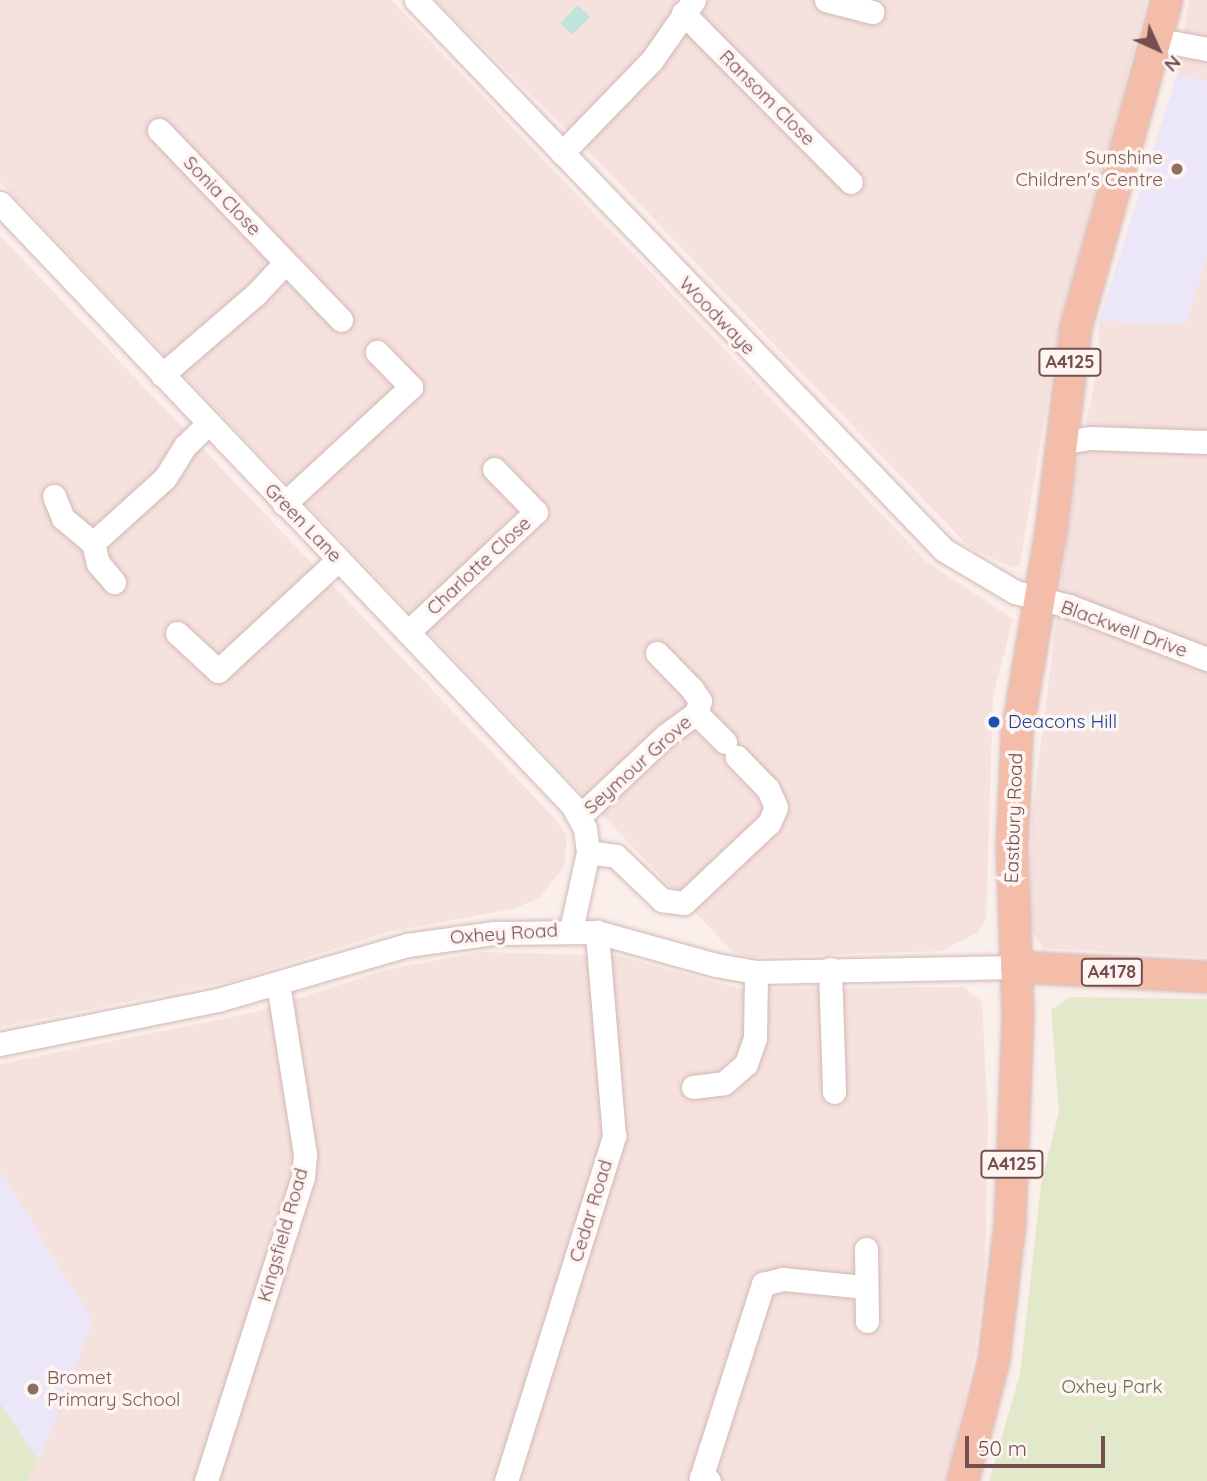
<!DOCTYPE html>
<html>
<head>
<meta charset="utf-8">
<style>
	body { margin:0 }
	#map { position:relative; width:1207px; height:1481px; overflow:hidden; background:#fbefeb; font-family:Quicksand,sans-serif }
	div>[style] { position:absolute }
	.residential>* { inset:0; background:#f5e1dd }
	.education>* { inset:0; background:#ece7f8 }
	.green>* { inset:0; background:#e2e9ca }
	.water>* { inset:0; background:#c0e4dc; transform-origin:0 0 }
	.roads { filter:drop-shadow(0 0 2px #d2b8b6) drop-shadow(0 0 2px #d2b8b6) }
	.minor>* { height:23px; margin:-11.5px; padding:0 11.5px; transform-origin:11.5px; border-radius:11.5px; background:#fff }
	.major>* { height:30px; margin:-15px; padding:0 15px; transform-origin:15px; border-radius:15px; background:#f4bda9 }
	.dots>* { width:19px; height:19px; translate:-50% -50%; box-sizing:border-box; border:4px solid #fef4f2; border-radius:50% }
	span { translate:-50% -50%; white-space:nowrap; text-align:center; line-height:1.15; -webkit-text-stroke:7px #fef4f2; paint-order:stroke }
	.shield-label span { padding:2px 5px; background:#fef4f2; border:2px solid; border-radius:5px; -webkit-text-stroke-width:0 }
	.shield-label { font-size:18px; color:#754f50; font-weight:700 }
	.street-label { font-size:19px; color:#754f50 }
	.education-label { font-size:19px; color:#785e54 }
	.right { translate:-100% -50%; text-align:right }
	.left { translate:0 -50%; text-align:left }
	.transit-label { font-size:19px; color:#164399 }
	.park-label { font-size:19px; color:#647445 }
	.north { position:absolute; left:1123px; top:14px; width:70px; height:70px; -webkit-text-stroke:5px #fef4f2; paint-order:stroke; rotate:135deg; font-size:19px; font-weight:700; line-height:28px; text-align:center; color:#754f50 }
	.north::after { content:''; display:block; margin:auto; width:24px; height:32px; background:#754f50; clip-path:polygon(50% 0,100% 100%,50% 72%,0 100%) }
	.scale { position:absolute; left:965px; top:1436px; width:140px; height:32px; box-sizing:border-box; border:4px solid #754f50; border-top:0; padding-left:9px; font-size:21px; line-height:24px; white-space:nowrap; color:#754f50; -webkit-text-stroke:5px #fef4f2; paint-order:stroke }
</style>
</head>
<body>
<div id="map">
	<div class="residential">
		<div style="clip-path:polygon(0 0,391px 0,927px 562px,1013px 619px,993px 696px,986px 920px,977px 933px,941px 951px,747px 957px,730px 949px,0 182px)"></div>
		<div style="clip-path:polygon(435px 0,1147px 0,1059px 333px,1020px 564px,1013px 568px,970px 548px,597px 160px)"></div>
		<div style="clip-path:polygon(1189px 0,1207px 0,1207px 957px,1043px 948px,1029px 927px,1032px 815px,1074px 478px,1099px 362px,1099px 321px,1177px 75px)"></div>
		<div style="clip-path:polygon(0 236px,557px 821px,567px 836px,564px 867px,539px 898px,513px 909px,388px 932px,232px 981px,0 1027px)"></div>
		<div style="clip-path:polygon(481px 952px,618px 956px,741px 989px,963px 987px,982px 1002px,988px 1122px,985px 1269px,975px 1352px,947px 1481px,28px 1481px,93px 1322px,0 1171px,0 1064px,256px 1012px,385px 970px)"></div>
	</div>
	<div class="education">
		<div style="clip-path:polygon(1177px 75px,1207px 81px,1207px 257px,1186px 324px,1099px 321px)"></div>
		<div style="clip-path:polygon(0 1171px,93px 1322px,40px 1457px,6px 1481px,0 1481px)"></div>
	</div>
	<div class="green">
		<div style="clip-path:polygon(1070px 997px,1207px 999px,1207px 1481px,989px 1481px,1020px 1374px,1041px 1185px,1059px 1111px,1051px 1010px)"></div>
		<div style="clip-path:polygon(0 1403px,37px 1459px,40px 1457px,28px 1481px,0 1481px)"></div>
	</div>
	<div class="water">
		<div style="left:578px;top:5px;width:17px;height:25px;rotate:45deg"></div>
	</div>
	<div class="roads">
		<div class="minor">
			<div style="left:416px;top:0;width:762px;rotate:46.17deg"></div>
			<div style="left:944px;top:550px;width:82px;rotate:30.6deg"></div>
			<div style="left:1015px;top:592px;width:56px;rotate:14.5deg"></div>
			<div style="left:1069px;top:606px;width:148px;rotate:21deg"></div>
			<div style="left:826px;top:0;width:48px;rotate:14.6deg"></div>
			<div style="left:683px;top:13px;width:238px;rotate:45.2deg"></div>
			<div style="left:1159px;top:40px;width:49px;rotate:10.6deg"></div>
			<div style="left:159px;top:130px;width:263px;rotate:46.2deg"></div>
			<div style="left:562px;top:153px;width:129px;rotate:-45.9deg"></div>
			<div style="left:652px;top:60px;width:73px;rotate:-55deg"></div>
			<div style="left:0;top:203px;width:830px;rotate:46.46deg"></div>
			<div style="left:572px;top:805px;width:26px;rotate:61deg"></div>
			<div style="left:585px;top:828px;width:24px;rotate:83deg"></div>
			<div style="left:588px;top:852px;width:80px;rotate:102.3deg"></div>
			<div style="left:162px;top:375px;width:124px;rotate:-40.8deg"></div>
			<div style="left:256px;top:294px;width:42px;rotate:-46.9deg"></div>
			<div style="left:1062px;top:442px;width:28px;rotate:-8deg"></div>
			<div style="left:1090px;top:438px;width:117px;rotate:2deg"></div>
			<div style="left:54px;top:496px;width:24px;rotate:68deg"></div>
			<div style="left:63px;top:518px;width:39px;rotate:40deg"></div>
			<div style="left:93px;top:543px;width:21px;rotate:76deg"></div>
			<div style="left:98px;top:563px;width:25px;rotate:50deg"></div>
			<div style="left:284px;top:504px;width:173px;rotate:-42.7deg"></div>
			<div style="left:411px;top:387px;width:49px;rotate:-134.2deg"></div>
			<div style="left:93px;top:543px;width:97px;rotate:-42.1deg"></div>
			<div style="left:165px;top:478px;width:38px;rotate:-58deg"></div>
			<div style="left:185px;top:446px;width:32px;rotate:-44deg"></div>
			<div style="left:408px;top:632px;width:175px;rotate:-43.2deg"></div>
			<div style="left:536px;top:512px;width:60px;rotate:-134.3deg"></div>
			<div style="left:177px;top:633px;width:56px;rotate:42.8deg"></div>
			<div style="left:218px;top:671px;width:163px;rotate:-42.8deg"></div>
			<div style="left:657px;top:653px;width:50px;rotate:45.8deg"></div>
			<div style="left:692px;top:689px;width:14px;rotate:56deg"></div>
			<div style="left:700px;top:701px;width:13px;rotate:108deg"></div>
			<div style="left:696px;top:713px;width:41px;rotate:45deg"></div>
			<div style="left:580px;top:816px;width:118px;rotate:-43.3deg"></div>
			<div style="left:666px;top:735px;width:37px;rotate:-36deg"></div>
			<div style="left:588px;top:852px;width:28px;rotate:8deg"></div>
			<div style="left:616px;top:856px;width:64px;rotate:43.7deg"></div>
			<div style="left:662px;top:900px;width:22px;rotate:8deg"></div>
			<div style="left:684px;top:903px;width:117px;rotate:-43.3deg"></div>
			<div style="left:769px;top:823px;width:17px;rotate:-66deg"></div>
			<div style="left:776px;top:807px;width:20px;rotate:-114deg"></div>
			<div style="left:768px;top:789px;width:45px;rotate:-134.1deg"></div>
			<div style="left:830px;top:969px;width:123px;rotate:88.1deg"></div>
			<div style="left:0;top:1044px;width:222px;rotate:-11.4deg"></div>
			<div style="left:218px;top:1000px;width:197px;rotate:-16.2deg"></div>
			<div style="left:407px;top:945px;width:87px;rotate:-7.9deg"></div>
			<div style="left:493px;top:933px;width:104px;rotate:-0.6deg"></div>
			<div style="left:597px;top:932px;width:123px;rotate:15.5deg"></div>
			<div style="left:716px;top:965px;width:41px;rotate:9.9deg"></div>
			<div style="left:756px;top:972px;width:260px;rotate:-1.1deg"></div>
			<div style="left:693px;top:1087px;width:31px;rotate:-7deg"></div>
			<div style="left:724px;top:1083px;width:29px;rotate:-41deg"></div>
			<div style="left:746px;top:1064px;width:28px;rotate:-71deg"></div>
			<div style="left:755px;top:1038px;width:66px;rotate:-89.1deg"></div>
			<div style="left:866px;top:1249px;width:72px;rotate:89.2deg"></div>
			<div style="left:206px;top:1481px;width:319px;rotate:-72.3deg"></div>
			<div style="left:303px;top:1177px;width:23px;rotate:-85deg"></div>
			<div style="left:305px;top:1154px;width:173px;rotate:-99deg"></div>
			<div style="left:506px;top:1481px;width:362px;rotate:-72.6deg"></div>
			<div style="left:614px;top:1136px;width:205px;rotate:-94.8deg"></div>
			<div style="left:709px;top:1481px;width:9px;rotate:-159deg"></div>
			<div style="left:701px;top:1478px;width:204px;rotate:-72.3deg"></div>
			<div style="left:763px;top:1284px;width:21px;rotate:-14deg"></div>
			<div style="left:783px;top:1279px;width:82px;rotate:5.6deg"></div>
		</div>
		<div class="major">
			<div style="left:1016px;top:967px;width:191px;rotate:3deg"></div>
			<div style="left:963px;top:1481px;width:125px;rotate:-75.6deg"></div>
			<div style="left:994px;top:1360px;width:137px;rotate:-83.3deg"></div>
			<div style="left:1010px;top:1224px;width:208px;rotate:-87.8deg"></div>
			<div style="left:1018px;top:1016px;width:168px;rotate:-92deg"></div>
			<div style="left:1012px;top:848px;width:114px;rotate:-87.5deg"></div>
			<div style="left:1017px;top:734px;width:213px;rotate:-80.5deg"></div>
			<div style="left:1052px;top:524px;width:197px;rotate:-83deg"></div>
			<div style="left:1076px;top:328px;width:340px;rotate:-74.5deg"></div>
		</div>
	</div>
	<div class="dots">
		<div style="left:1177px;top:169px;background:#8d6e63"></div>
		<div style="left:994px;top:722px;background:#1a4fb4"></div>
		<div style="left:33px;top:1389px;background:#8d6e63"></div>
	</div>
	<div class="shield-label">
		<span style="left:1070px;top:362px">A4125</span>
		<span style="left:1112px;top:972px">A4178</span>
		<span style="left:1012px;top:1164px">A4125</span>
	</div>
	<div class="street-label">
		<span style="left:767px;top:98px;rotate:45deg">Ransom Close</span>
		<span style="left:222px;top:196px;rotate:46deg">Sonia Close</span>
		<span style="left:717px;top:316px;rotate:46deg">Woodwaye</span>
		<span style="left:303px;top:523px;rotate:46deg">Green Lane</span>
		<span style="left:479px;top:566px;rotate:-43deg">Charlotte Close</span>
		<span style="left:1124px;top:629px;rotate:20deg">Blackwell Drive</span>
		<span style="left:638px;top:765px;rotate:-42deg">Seymour Grove</span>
		<span style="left:1014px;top:818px;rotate:-88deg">Eastbury Road</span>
		<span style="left:504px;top:934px;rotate:-4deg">Oxhey Road</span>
		<span style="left:591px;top:1211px;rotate:-73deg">Cedar Road</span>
		<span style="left:283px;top:1235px;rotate:-74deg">Kingsfield Road</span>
	</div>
	<div class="education-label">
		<span class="right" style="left:1163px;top:169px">Sunshine<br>Children's Centre</span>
		<span class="left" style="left:47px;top:1389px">Bromet<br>Primary School</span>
	</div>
	<div class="transit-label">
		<span class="left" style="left:1008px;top:722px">Deacons Hill</span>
	</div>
	<div class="park-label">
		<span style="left:1112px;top:1387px">Oxhey Park</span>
	</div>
	<div class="north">N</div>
	<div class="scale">50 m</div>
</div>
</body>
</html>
